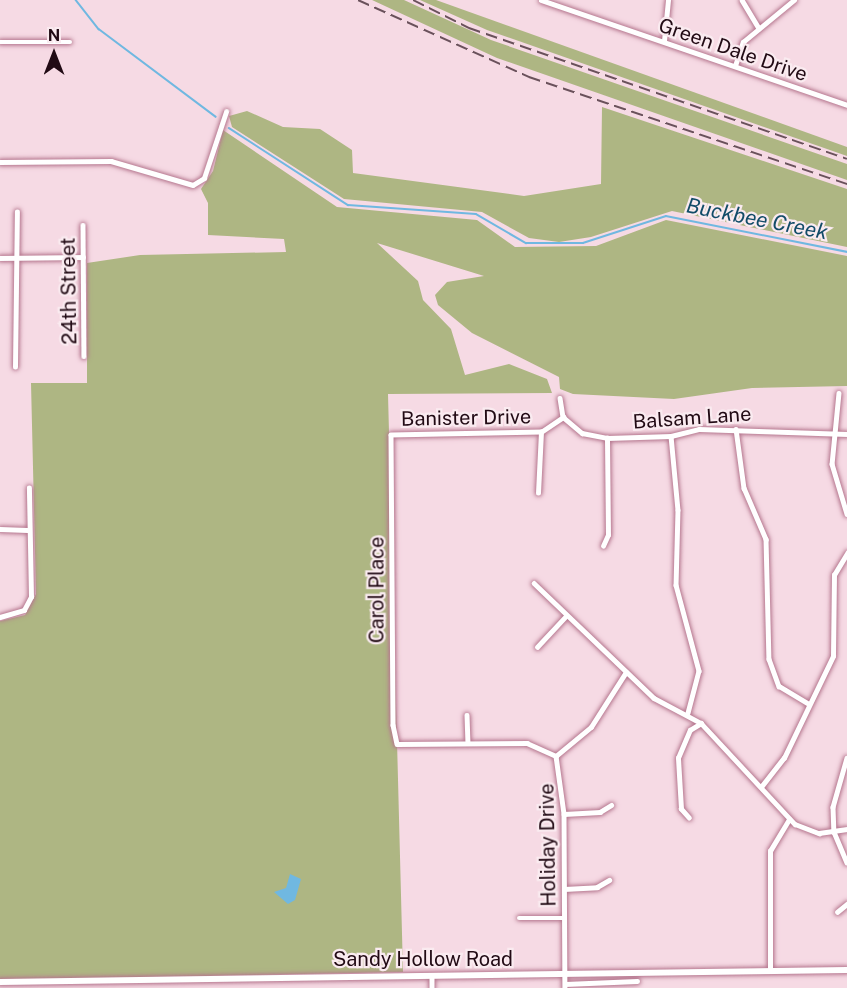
<!DOCTYPE html>
<html>
<head>
<meta charset="utf-8">
<style>
	body { margin:0 }
	#map { position:relative; width:847px; height:988px; overflow:hidden; background:#f6dae4; font-family:"Public Sans",sans-serif }
	div>[style] { position:absolute }
	.green>* { inset:0; background:#aeb683 }
	.water>* { inset:0; background:#70b8e1 }
	.stream>* { height:1.5px; margin:-0.75px; padding:0 0.75px; transform-origin:0.75px; border-radius:0.75px; background:#70b8e1 }
	.roads { filter:drop-shadow(0 0 2px #b5768e) drop-shadow(0 0 2px #b5768e) }
	.street>* { height:4.5px; margin:-2.25px; padding:0 2.25px; transform-origin:2.25px; border-radius:2.25px; background:#fff }
	.secondary>* { height:6px; margin:-3px; padding:0 3px; transform-origin:3px; border-radius:3px; background:#fff }
	.rail>* { height:1.5px; margin-top:-0.75px; transform-origin:0; background:repeating-linear-gradient(90deg,#6a515b 0 12px,transparent 0 18px) }
	span { translate:-50% -50%; white-space:nowrap; text-align:center; line-height:1.15; -webkit-text-stroke:4.5px #faebf0; paint-order:stroke }
	.street-label { font-size:20px; color:#210a14 }
	.water-label { font-size:21px; color:#124c68; font-style:italic }
	.north { position:absolute; left:24px; top:24px; width:60px; height:60px; -webkit-text-stroke:4px #faebf0; paint-order:stroke; rotate:0deg; font-size:16px; font-weight:700; line-height:24px; text-align:center; color:#210a14 }
	.north::after { content:''; display:block; margin:auto; width:21px; height:27px; background:#210a14; clip-path:polygon(50% 0,100% 100%,50% 72%,0 100%) }
</style>
</head>
<body>
<div id="map">
	<div class="green">
		<div style="clip-path:polygon(372px 0,404px 0,491px 40px,847px 164px,847px 180px,497px 58px)"></div>
		<div style="clip-path:polygon(420px 0,436px 0,847px 147px,847px 156px,487px 30px)"></div>
		<div style="clip-path:polygon(602px 107px,847px 189px,847px 247px,672px 211px,591px 237px,559px 242px,529px 238px,482px 212px,344px 199px,232px 127px,229px 116px,247px 111px,283px 127px,320px 129px,352px 150px,353px 173px,524px 196px,601px 184px)"></div>
		<div style="clip-path:polygon(223px 130px,337px 207px,477px 220px,515px 247px,596px 246px,666px 220px,847px 256px,847px 386px,752px 388px,674px 399px,573px 394px,560px 389px,559px 377px,472px 333px,438px 305px,435px 295px,447px 282px,484px 276px,377px 243px,418px 281px,423px 300px,451px 329px,465px 375px,509px 364px,547px 379px,552px 393px,388px 394px,403px 972px,0 980px,0 621px,25px 615px,36px 594px,31px 383px,87px 383px,87px 263px,140px 255px,286px 252px,284px 239px,208px 235px,208px 203px,201px 189px,213px 171px)"></div>
	</div>
	<div class="water">
		<div style="clip-path:polygon(290px 874px,301px 879px,295px 900px,288px 904px,274px 892px,286px 888px)"></div>
	</div>
	<div class="stream">
		<div style="left:76px;top:0;width:37px;rotate:52deg"></div>
		<div style="left:99px;top:29px;width:146px;rotate:36.9deg"></div>
		<div style="left:229px;top:128px;width:142px;rotate:32.9deg"></div>
		<div style="left:348px;top:205px;width:128px;rotate:4deg"></div>
		<div style="left:476px;top:214px;width:58px;rotate:30.1deg"></div>
		<div style="left:526px;top:243px;width:57px"></div>
		<div style="left:583px;top:243px;width:87px;rotate:-18deg"></div>
		<div style="left:666px;top:216px;width:185px;rotate:11.2deg"></div>
	</div>
	<div class="roads">
		<div class="street">
			<div style="left:541px;top:0;width:324px;rotate:18.9deg"></div>
			<div style="left:742px;top:0;width:33px;rotate:59deg"></div>
			<div style="left:664px;top:41px;width:41px;rotate:-84.4deg"></div>
			<div style="left:0;top:42px;width:70px"></div>
			<div style="left:735px;top:66px;width:25px;rotate:-72deg"></div>
			<div style="left:743px;top:42px;width:66px;rotate:-39.5deg"></div>
			<div style="left:0;top:162px;width:111px;rotate:-0.5deg"></div>
			<div style="left:111px;top:161px;width:85px;rotate:16.3deg"></div>
			<div style="left:193px;top:185px;width:13px;rotate:-32deg"></div>
			<div style="left:204px;top:178px;width:70px;rotate:-71.6deg"></div>
			<div style="left:83px;top:225px;width:131px;rotate:89.6deg"></div>
			<div style="left:0;top:258px;width:83px;rotate:-0.7deg"></div>
			<div style="left:15px;top:367px;width:155px;rotate:-89.3deg"></div>
			<div style="left:839px;top:393px;width:71px;rotate:95.6deg"></div>
			<div style="left:832px;top:464px;width:52px;rotate:73.3deg"></div>
			<div style="left:560px;top:398px;width:19px;rotate:81deg"></div>
			<div style="left:563px;top:417px;width:25px;rotate:40deg"></div>
			<div style="left:582px;top:433px;width:25px;rotate:11deg"></div>
			<div style="left:607px;top:438px;width:64px;rotate:-1.8deg"></div>
			<div style="left:671px;top:436px;width:29px;rotate:-14deg"></div>
			<div style="left:699px;top:429px;width:148px;rotate:1.9deg"></div>
			<div style="left:736px;top:429px;width:60px;rotate:82.3deg"></div>
			<div style="left:744px;top:488px;width:56px;rotate:66.7deg"></div>
			<div style="left:766px;top:539px;width:120px;rotate:88.6deg"></div>
			<div style="left:769px;top:659px;width:29px;rotate:70deg"></div>
			<div style="left:779px;top:686px;width:33px;rotate:31deg"></div>
			<div style="left:541px;top:432px;width:150px;rotate:178.9deg"></div>
			<div style="left:391px;top:435px;width:290px;rotate:89.6deg"></div>
			<div style="left:393px;top:725px;width:19px;rotate:78deg"></div>
			<div style="left:397px;top:744px;width:130px;rotate:-0.4deg"></div>
			<div style="left:527px;top:743px;width:32px;rotate:24deg"></div>
			<div style="left:556px;top:756px;width:59px;rotate:82.1deg"></div>
			<div style="left:564px;top:814px;width:174px;rotate:89.7deg"></div>
			<div style="left:671px;top:436px;width:74px;rotate:84.6deg"></div>
			<div style="left:678px;top:510px;width:75px;rotate:91.5deg"></div>
			<div style="left:676px;top:585px;width:89px;rotate:75deg"></div>
			<div style="left:699px;top:671px;width:43px;rotate:104.7deg"></div>
			<div style="left:538px;top:493px;width:61px;rotate:-87.2deg"></div>
			<div style="left:541px;top:432px;width:27px;rotate:-34deg"></div>
			<div style="left:0;top:529px;width:27px;rotate:2deg"></div>
			<div style="left:603px;top:546px;width:12px;rotate:-66deg"></div>
			<div style="left:608px;top:535px;width:97px;rotate:-90.6deg"></div>
			<div style="left:534px;top:583px;width:166px;rotate:43.8deg"></div>
			<div style="left:654px;top:698px;width:53px;rotate:28deg"></div>
			<div style="left:701px;top:723px;width:138px;rotate:47.1deg"></div>
			<div style="left:795px;top:824px;width:26px;rotate:21deg"></div>
			<div style="left:819px;top:833px;width:28px;rotate:-8deg"></div>
			<div style="left:0;top:617px;width:25px;rotate:-16deg"></div>
			<div style="left:24px;top:610px;width:15px;rotate:-62deg"></div>
			<div style="left:31px;top:597px;width:109px;rotate:-91.1deg"></div>
			<div style="left:537px;top:647px;width:42px;rotate:-46.9deg"></div>
			<div style="left:467px;top:715px;width:27px;rotate:88deg"></div>
			<div style="left:556px;top:756px;width:45px;rotate:-39.6deg"></div>
			<div style="left:591px;top:727px;width:65px;rotate:-57.5deg"></div>
			<div style="left:847px;top:758px;width:51px;rotate:105.9deg"></div>
			<div style="left:833px;top:807px;width:25px;rotate:88deg"></div>
			<div style="left:834px;top:832px;width:33px;rotate:67deg"></div>
			<div style="left:761px;top:787px;width:37px;rotate:-52deg"></div>
			<div style="left:784px;top:758px;width:113px;rotate:-64.3deg"></div>
			<div style="left:833px;top:656px;width:81px;rotate:-89.3deg"></div>
			<div style="left:834px;top:575px;width:26px;rotate:-59deg"></div>
			<div style="left:564px;top:814px;width:36px;rotate:-3deg"></div>
			<div style="left:600px;top:812px;width:13px;rotate:-32deg"></div>
			<div style="left:689px;top:818px;width:12px;rotate:-132deg"></div>
			<div style="left:681px;top:809px;width:51px;rotate:-93.4deg"></div>
			<div style="left:678px;top:758px;width:30px;rotate:-67deg"></div>
			<div style="left:690px;top:730px;width:13px;rotate:-32deg"></div>
			<div style="left:564px;top:889px;width:33px;rotate:-3deg"></div>
			<div style="left:597px;top:887px;width:14px;rotate:-30deg"></div>
			<div style="left:837px;top:912px;width:13px;rotate:-39deg"></div>
			<div style="left:519px;top:918px;width:46px"></div>
			<div style="left:770px;top:971px;width:120px;rotate:-90deg"></div>
			<div style="left:770px;top:851px;width:37px;rotate:-59deg"></div>
			<div style="left:432px;top:976px;width:12px;rotate:90deg"></div>
			<div style="left:565px;top:984px;width:72px;rotate:-2.4deg"></div>
		</div>
		<div class="secondary">
			<div style="left:0;top:982px;width:847px;rotate:-0.81deg"></div>
		</div>
	</div>
	<div class="rail">
		<div style="left:358px;top:0;width:188px;rotate:24.2deg"></div>
		<div style="left:529px;top:77px;width:336px;rotate:18.6deg"></div>
		<div style="left:413px;top:0;width:63px;rotate:26.6deg"></div>
		<div style="left:469px;top:28px;width:400px;rotate:19.1deg"></div>
	</div>
	<div class="street-label">
		<span style="left:733px;top:50px;rotate:19deg">Green Dale Drive</span>
		<span style="left:69px;top:291px;rotate:-91deg">24th Street</span>
		<span style="left:466px;top:418px;rotate:-1deg">Banister Drive</span>
		<span style="left:692px;top:418px;rotate:-4deg">Balsam Lane</span>
		<span style="left:377px;top:590px;rotate:-90deg">Carol Place</span>
		<span style="left:548px;top:845px;rotate:-91deg">Holiday Drive</span>
		<span style="left:423px;top:959px">Sandy Hollow Road</span>
	</div>
	<div class="water-label">
		<span style="left:757px;top:219px;rotate:11deg">Buckbee Creek</span>
	</div>
	<div class="north">N</div>
</div>
</body>
</html>
